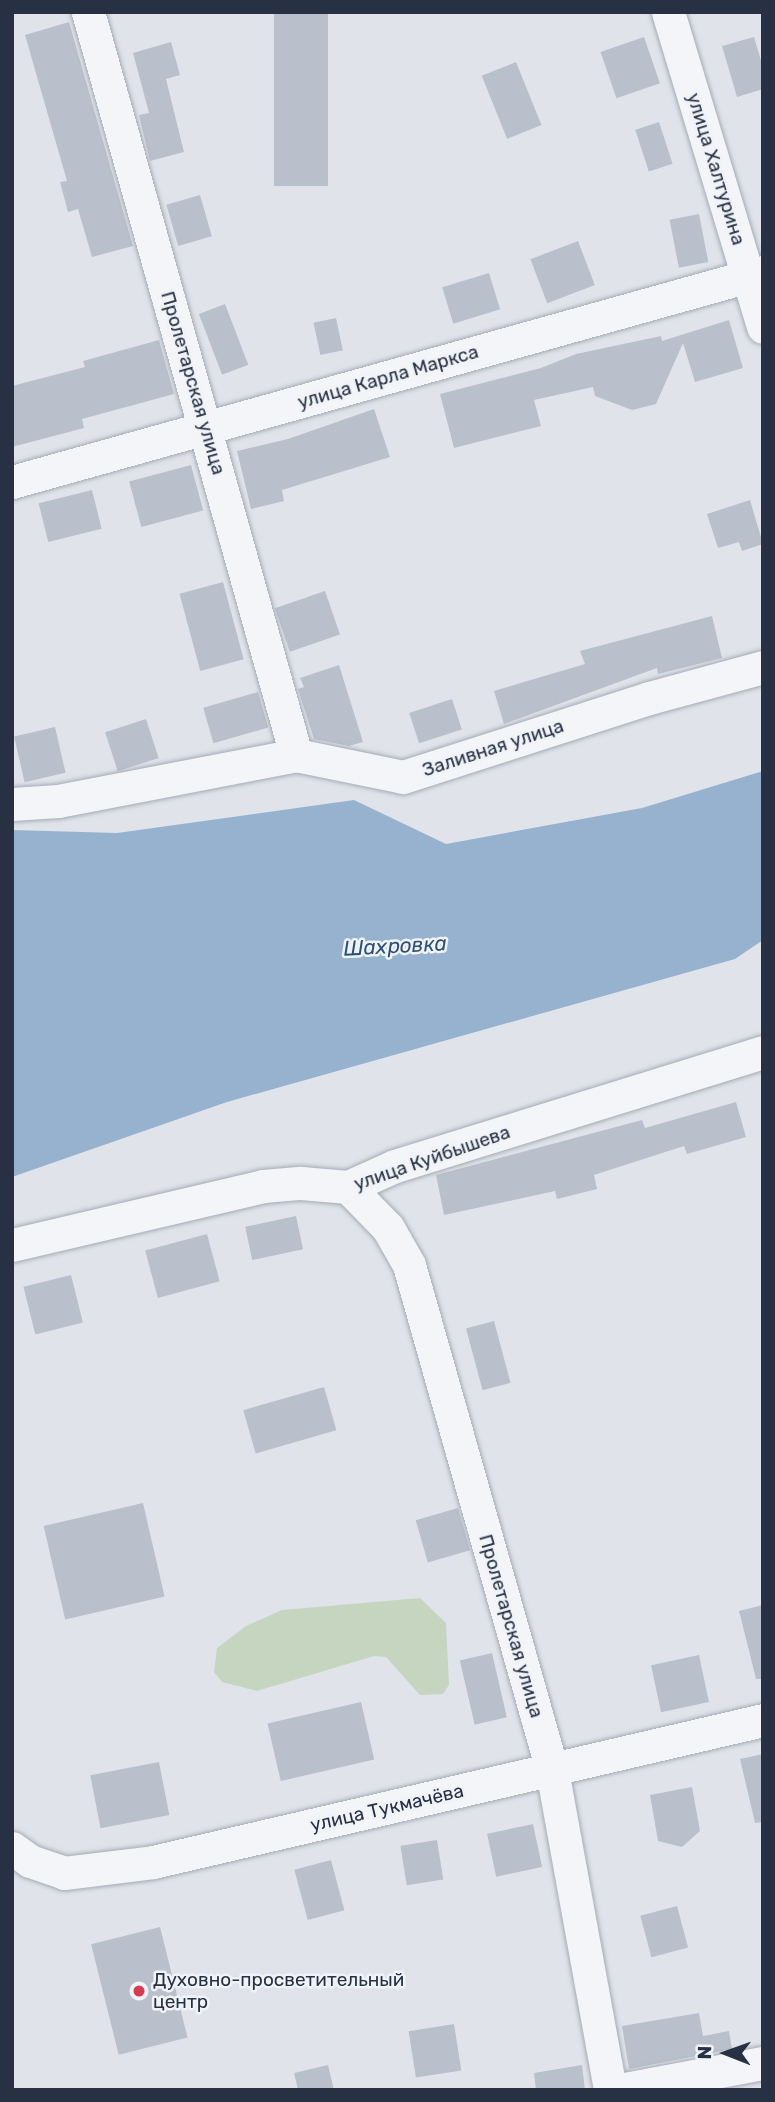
<!DOCTYPE html>
<html>
<head>
<meta charset="utf-8">
<style>
	body { margin:0 }
	#map { position:relative; width:775px; height:2102px; overflow:hidden; background:#e0e4ea; font-family:Rubik,sans-serif }
	div>[style] { position:absolute }
	.green>* { inset:0; background:#c5d5c0 }
	.water>* { inset:0; background:#97b2ce }
	.building>* { inset:0; background:#b9c0cb; transform-origin:0 0 }
	.roads { filter:drop-shadow(0 0 2px #a5abb5) drop-shadow(0 0 2px #a5abb5) }
	.minor>* { height:33px; margin:-16.5px; padding:0 16.5px; transform-origin:16.5px; border-radius:16.5px; background:#f3f5f8 }
	.dots>* { width:19px; height:19px; translate:-50% -50%; box-sizing:border-box; border:4px solid #f0f3f7; border-radius:50% }
	span { translate:-50% -50%; white-space:nowrap; text-align:center; line-height:1.15; -webkit-text-stroke:5px #f0f3f7; paint-order:stroke }
	.street-label { font-size:19px; color:#273143 }
	.poi-label { font-size:19px; color:#273143 }
	.left { translate:0 -50%; text-align:left }
	.water-label { font-size:21px; color:#2d507b; font-style:italic }
	.frame { position:absolute; inset:0; border:14px solid #273143; pointer-events:none }
	.north { position:absolute; left:691px; top:2018px; width:70px; height:70px; -webkit-text-stroke:5px #f0f3f7; paint-order:stroke; rotate:271deg; font-size:19px; font-weight:700; line-height:28px; text-align:center; color:#273143 }
	.north::after { content:''; display:block; margin:auto; width:24px; height:32px; background:#273143; clip-path:polygon(50% 0,100% 100%,50% 72%,0 100%) }
</style>
</head>
<body>
<div id="map">
	<div class="green">
		<div style="clip-path:polygon(420px 1598px,446px 1623px,449px 1685px,443px 1694px,420px 1695px,386px 1657px,374px 1656px,257px 1691px,222px 1682px,214px 1672px,217px 1648px,246px 1626px,282px 1610px)"></div>
	</div>
	<div class="water">
		<div style="clip-path:polygon(763px 771px,763px 940px,735px 959px,227px 1102px,12px 1177px,12px 830px,117px 833px,354px 800px,446px 844px,642px 808px)"></div>
	</div>
	<div class="building">
		<div style="left:274px;top:12px;width:54px;height:174px"></div>
		<div style="clip-path:polygon(69px 22px,133px 246px,92px 257px,78px 209px,68px 212px,60px 182px,67px 181px,25px 35px)"></div>
		<div style="left:644px;top:37px;width:49px;height:46px;rotate:71deg"></div>
		<div style="clip-path:polygon(754px 37px,763px 67px,763px 89px,737px 97px,722px 46px)"></div>
		<div style="clip-path:polygon(171px 42px,180px 75px,166px 79px,184px 152px,150px 161px,139px 115px,149px 113px,133px 53px)"></div>
		<div style="left:516px;top:62px;width:68px;height:37px;rotate:68deg"></div>
		<div style="left:659px;top:122px;width:44px;height:25px;rotate:72deg"></div>
		<div style="left:200px;top:195px;width:43px;height:35px;rotate:74deg"></div>
		<div style="left:699px;top:214px;width:49px;height:30px;rotate:79deg"></div>
		<div style="left:578px;top:241px;width:47px;height:51px;rotate:69deg"></div>
		<div style="left:489px;top:273px;width:38px;height:49px;rotate:73deg"></div>
		<div style="left:225px;top:304px;width:65px;height:28px;rotate:69deg"></div>
		<div style="left:336px;top:318px;width:33px;height:23px;rotate:78deg"></div>
		<div style="clip-path:polygon(729px 320px,743px 368px,695px 382px,683px 343px,656px 404px,632px 410px,595px 396px,593px 387px,534px 400px,541px 426px,454px 448px,440px 394px,541px 368px,576px 354px,661px 336px,662px 341px)"></div>
		<div style="clip-path:polygon(159px 340px,174px 394px,82px 419px,84px 428px,12px 447px,12px 386px,85px 367px,83px 361px)"></div>
		<div style="clip-path:polygon(374px 409px,390px 457px,282px 490px,284px 501px,251px 509px,237px 451px,288px 439px)"></div>
		<div style="left:191px;top:465px;width:47px;height:64px;rotate:75deg"></div>
		<div style="left:92px;top:490px;width:40px;height:55px;rotate:76deg"></div>
		<div style="clip-path:polygon(750px 500px,763px 544px,742px 551px,739px 542px,718px 548px,707px 514px)"></div>
		<div style="left:223px;top:582px;width:80px;height:45px;rotate:75deg"></div>
		<div style="left:325px;top:591px;width:46px;height:53px;rotate:71deg"></div>
		<div style="clip-path:polygon(712px 616px,722px 658px,658px 674px,657px 668px,504px 724px,494px 691px,585px 664px,580px 651px)"></div>
		<div style="clip-path:polygon(339px 665px,363px 742px,349px 746px,314px 739px,298px 689px,304px 687px,300px 678px)"></div>
		<div style="left:258px;top:692px;width:37px;height:57px;rotate:74deg"></div>
		<div style="left:452px;top:699px;width:32px;height:45px;rotate:72deg"></div>
		<div style="left:146px;top:719px;width:41px;height:43px;rotate:72deg"></div>
		<div style="left:55px;top:727px;width:47px;height:42px;rotate:77deg"></div>
		<div style="clip-path:polygon(736px 1102px,746px 1137px,687px 1154px,684px 1146px,594px 1175px,597px 1189px,557px 1199px,555px 1191px,444px 1215px,436px 1175px,642px 1120px,645px 1128px)"></div>
		<div style="left:296px;top:1216px;width:34px;height:52px;rotate:78deg"></div>
		<div style="left:207px;top:1234px;width:49px;height:64px;rotate:75deg"></div>
		<div style="left:71px;top:1275px;width:49px;height:49px;rotate:76deg"></div>
		<div style="left:494px;top:1321px;width:64px;height:29px;rotate:75deg"></div>
		<div style="left:324px;top:1387px;width:45px;height:84px;rotate:74deg"></div>
		<div style="left:143px;top:1503px;width:96px;height:102px;rotate:77deg"></div>
		<div style="left:458px;top:1508px;width:44px;height:44px;rotate:74deg"></div>
		<div style="clip-path:polygon(763px 1605px,763px 1679px,756px 1679px,739px 1611px)"></div>
		<div style="left:492px;top:1653px;width:66px;height:33px;rotate:77deg"></div>
		<div style="left:699px;top:1655px;width:48px;height:49px;rotate:78deg"></div>
		<div style="left:361px;top:1702px;width:59px;height:96px;rotate:77deg"></div>
		<div style="clip-path:polygon(763px 1754px,763px 1822px,755px 1823px,740px 1759px)"></div>
		<div style="left:159px;top:1762px;width:54px;height:70px;rotate:79deg"></div>
		<div style="clip-path:polygon(692px 1787px,700px 1831px,682px 1847px,658px 1841px,650px 1795px)"></div>
		<div style="left:533px;top:1824px;width:44px;height:47px;rotate:78deg"></div>
		<div style="left:437px;top:1840px;width:40px;height:37px;rotate:81deg"></div>
		<div style="left:331px;top:1860px;width:52px;height:38px;rotate:75deg"></div>
		<div style="left:677px;top:1906px;width:43px;height:38px;rotate:75deg"></div>
		<div style="left:160px;top:1927px;width:114px;height:71px;rotate:76deg"></div>
		<div style="clip-path:polygon(699px 2013px,703px 2036px,729px 2031px,732px 2049px,629px 2069px,622px 2026px)"></div>
		<div style="left:454px;top:2024px;width:47px;height:46px;rotate:81deg"></div>
		<div style="clip-path:polygon(328px 2065px,334px 2090px,298px 2090px,294px 2073px)"></div>
		<div style="clip-path:polygon(582px 2065px,585px 2090px,536px 2090px,534px 2073px)"></div>
	</div>
	<div class="roads">
		<div class="minor">
			<div style="left:88px;top:12px;width:772px;rotate:74.36deg"></div>
			<div style="left:668px;top:12px;width:329px;rotate:73.2deg"></div>
			<div style="left:12px;top:482px;width:780px;rotate:-15.62deg"></div>
			<div style="left:12px;top:804px;width:46px;rotate:-3.7deg"></div>
			<div style="left:58px;top:801px;width:242px;rotate:-10.9deg"></div>
			<div style="left:296px;top:755px;width:109px;rotate:11.6deg"></div>
			<div style="left:403px;top:777px;width:258px;rotate:-17.8deg"></div>
			<div style="left:649px;top:698px;width:118px;rotate:-15.2deg"></div>
			<div style="left:348px;top:1187px;width:57px;rotate:45.7deg"></div>
			<div style="left:388px;top:1228px;width:43px;rotate:60.4deg"></div>
			<div style="left:409px;top:1265px;width:525px;rotate:74.19deg"></div>
			<div style="left:552px;top:1770px;width:325px;rotate:79.7deg"></div>
			<div style="left:12px;top:1245px;width:258px;rotate:-13.2deg"></div>
			<div style="left:263px;top:1186px;width:38px;rotate:-5deg"></div>
			<div style="left:301px;top:1183px;width:47px;rotate:4.9deg"></div>
			<div style="left:348px;top:1187px;width:51px;rotate:-24.1deg"></div>
			<div style="left:395px;top:1166px;width:385px;rotate:-17.2deg"></div>
			<div style="left:12px;top:1848px;width:22px;rotate:36deg"></div>
			<div style="left:30px;top:1861px;width:36px;rotate:19deg"></div>
			<div style="left:64px;top:1873px;width:90px;rotate:-7deg"></div>
			<div style="left:153px;top:1862px;width:626px;rotate:-13.1deg"></div>
			<div style="left:620px;top:2090px;width:146px;rotate:-10.7deg"></div>
		</div>
	</div>
	<div class="dots">
		<div style="left:139px;top:1991px;background:#db3952"></div>
	</div>
	<div class="street-label">
		<span style="left:716px;top:169px;rotate:73deg">улица Халтурина</span>
		<span style="left:388px;top:377px;rotate:-16deg">улица Карла Маркса</span>
		<span style="left:193px;top:383px;rotate:74deg">Пролетарская улица</span>
		<span style="left:493px;top:748px;rotate:-18deg">Заливная улица</span>
		<span style="left:432px;top:1158px;rotate:-19deg">улица Куйбышева</span>
		<span style="left:511px;top:1626px;rotate:74deg">Пролетарская улица</span>
		<span style="left:387px;top:1808px;rotate:-13deg">улица Тукмачёва</span>
	</div>
	<div class="poi-label">
		<span class="left" style="left:153px;top:1991px">Духовно-просветительный<br>центр</span>
	</div>
	<div class="water-label">
		<span style="left:395px;top:946px;rotate:-3deg">Шахровка</span>
	</div>
	<div class="frame"></div>
	<div class="north">N</div>
</div>
</body>
</html>
